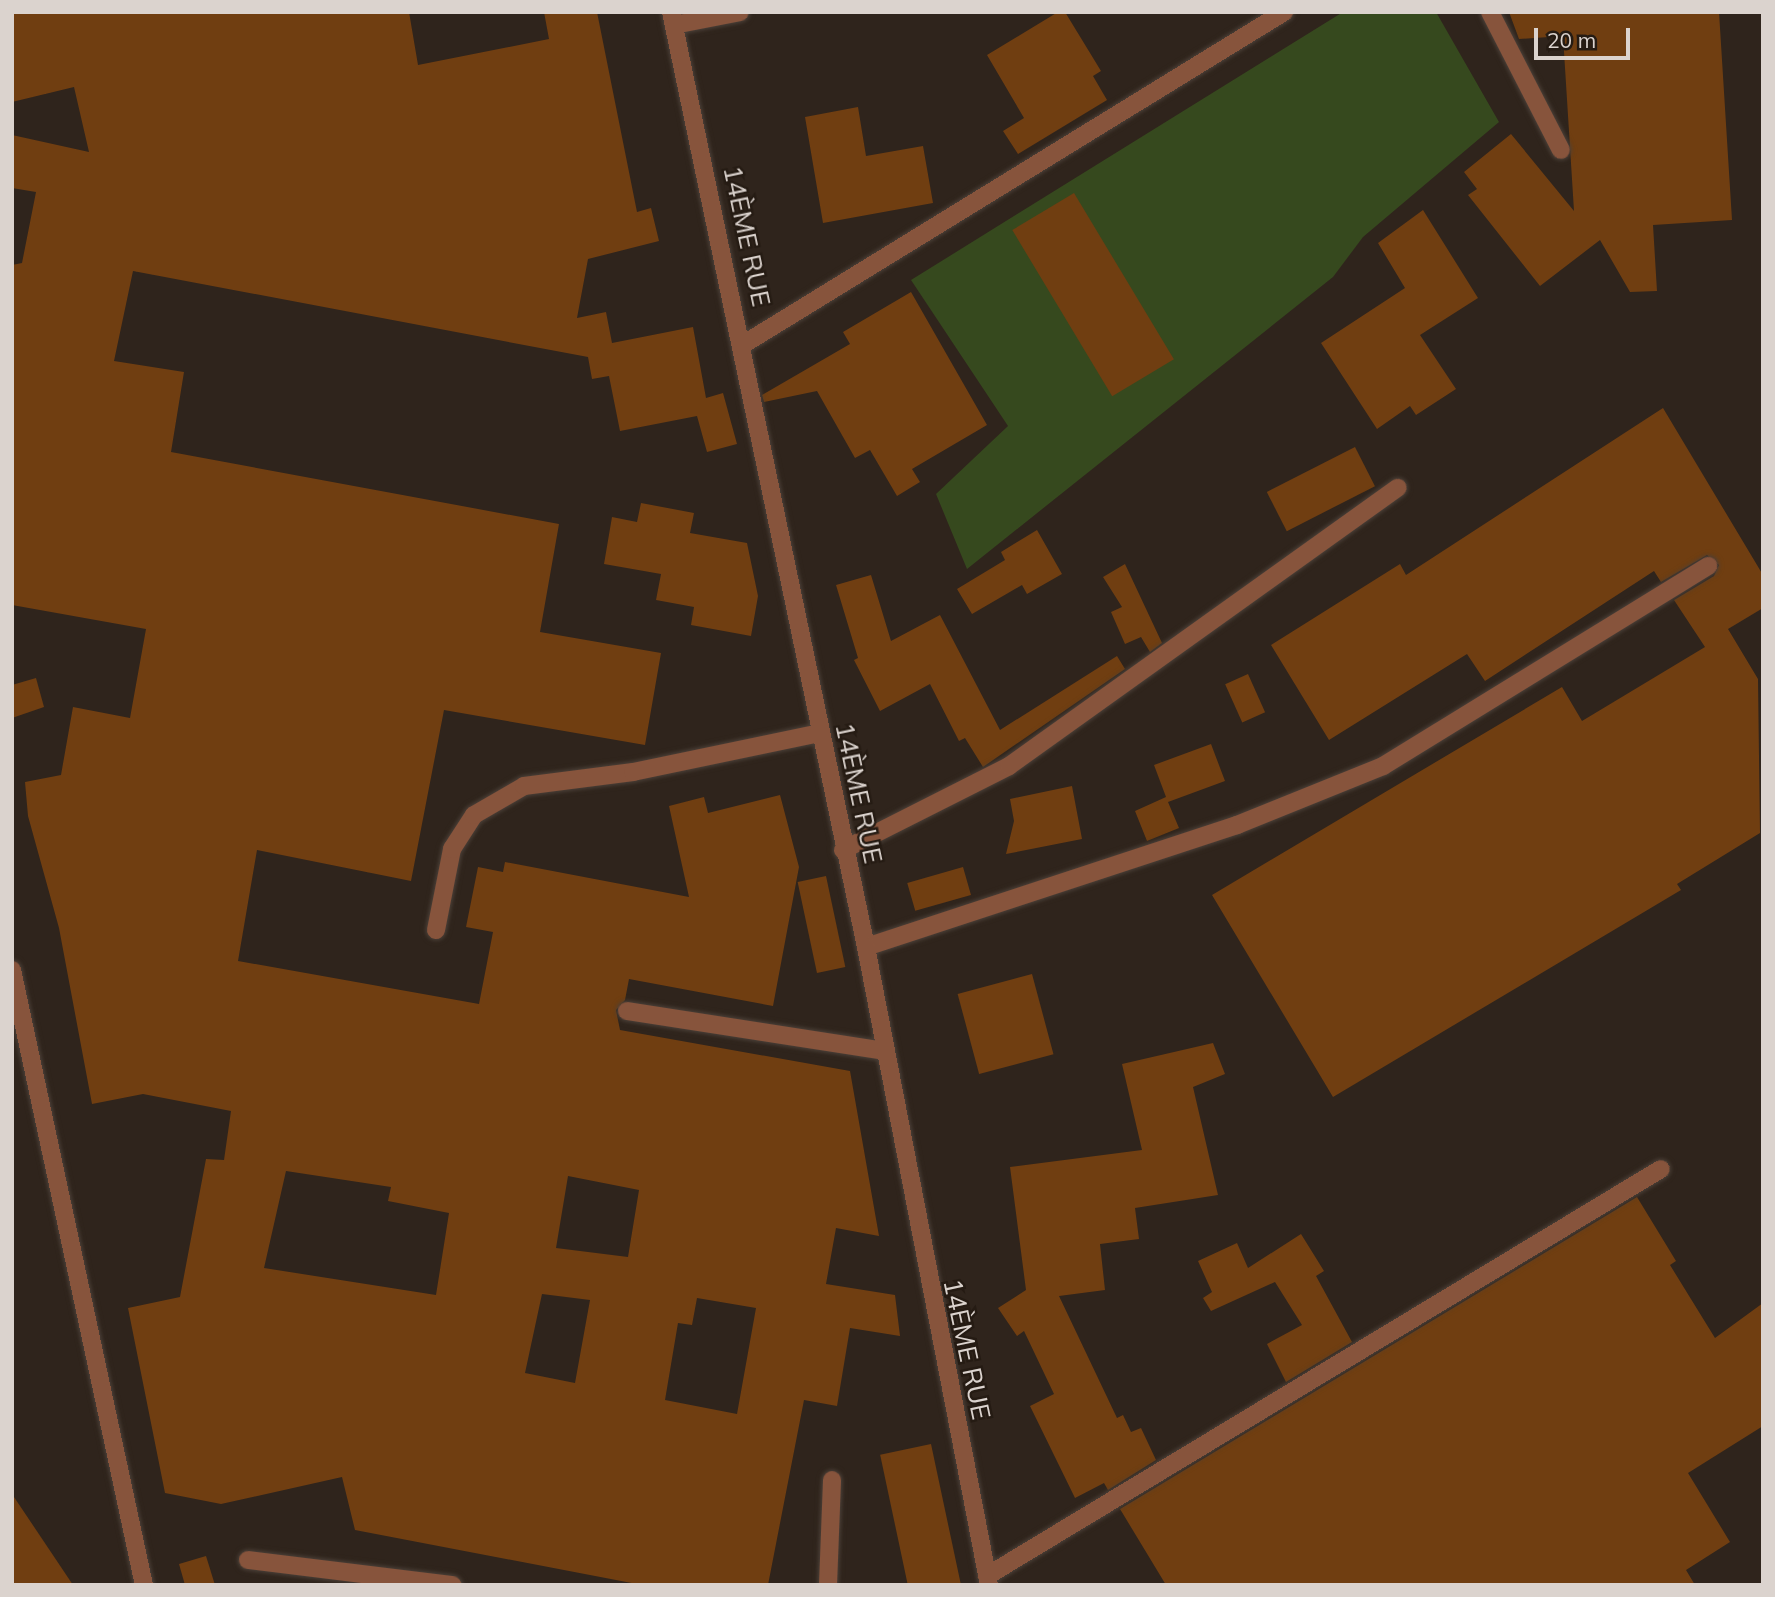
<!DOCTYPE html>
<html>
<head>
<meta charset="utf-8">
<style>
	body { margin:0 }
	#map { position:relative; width:1775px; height:1597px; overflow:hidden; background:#2f241c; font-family:Mulish,sans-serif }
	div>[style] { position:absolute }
	.green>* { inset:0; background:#36491e }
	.building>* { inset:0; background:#703e11; transform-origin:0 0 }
	.roads { filter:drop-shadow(0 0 2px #4b4038) drop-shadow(0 0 2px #4b4038) }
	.service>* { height:18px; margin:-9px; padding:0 9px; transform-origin:9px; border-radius:9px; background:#87543c }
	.minor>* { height:18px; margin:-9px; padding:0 9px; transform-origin:9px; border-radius:9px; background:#87543c }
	span { translate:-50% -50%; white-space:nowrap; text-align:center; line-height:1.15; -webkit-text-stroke:5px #251b13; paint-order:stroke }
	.street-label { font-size:26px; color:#dbd3ce }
	.frame { position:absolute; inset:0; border:14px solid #dbd3ce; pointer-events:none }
	.scale { position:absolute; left:1534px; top:28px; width:96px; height:32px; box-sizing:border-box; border:4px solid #dbd3ce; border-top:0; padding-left:9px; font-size:21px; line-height:24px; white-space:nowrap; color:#dbd3ce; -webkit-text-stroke:5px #251b13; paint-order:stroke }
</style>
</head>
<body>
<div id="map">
	<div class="green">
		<div style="clip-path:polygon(1343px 12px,1436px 12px,1499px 122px,1363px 237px,1333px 277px,967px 569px,936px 494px,1008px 426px,911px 280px)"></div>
	</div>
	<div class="building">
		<div style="clip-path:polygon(evenodd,12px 12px,409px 12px,418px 65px,549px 39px,544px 12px,597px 12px,637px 212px,651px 208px,659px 241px,588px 259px,577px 318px,606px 312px,612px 343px,693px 327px,706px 398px,723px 393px,737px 444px,707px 452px,697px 416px,620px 431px,609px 376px,592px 379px,588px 357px,133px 271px,114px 361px,184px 372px,171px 452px,559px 524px,540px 632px,661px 653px,645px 745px,444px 710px,411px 881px,257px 850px,238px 961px,479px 1004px,493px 932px,466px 927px,478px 867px,503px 872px,505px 862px,689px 897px,669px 806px,704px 797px,708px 813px,780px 795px,799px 867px,773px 1006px,629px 979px,625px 1000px,616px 1010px,620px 1030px,850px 1071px,879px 1236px,836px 1228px,826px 1284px,895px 1295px,900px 1336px,850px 1328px,837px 1406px,804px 1400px,768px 1585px,642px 1585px,355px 1530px,342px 1477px,221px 1504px,165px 1493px,128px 1308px,180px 1297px,206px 1159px,224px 1160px,231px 1111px,143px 1094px,92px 1104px,59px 928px,28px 816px,25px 782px,61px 775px,73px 707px,130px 718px,146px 629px,12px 605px,12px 265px,22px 263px,36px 192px,12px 188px,12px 135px,89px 152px,74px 87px,12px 102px,12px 12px,286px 1171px,391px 1187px,388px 1201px,449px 1213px,436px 1295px,264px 1268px,286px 1171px,12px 12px,568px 1176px,639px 1190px,628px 1257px,556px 1248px,568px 1176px,12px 12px,542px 1294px,590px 1300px,575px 1383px,525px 1373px,542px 1294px,12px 12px,697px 1298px,756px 1308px,737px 1414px,665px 1400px,678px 1323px,692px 1325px,697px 1298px)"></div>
		<div style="clip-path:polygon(1058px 12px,1065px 12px,1101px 71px,1093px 76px,1107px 100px,1018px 154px,1003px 131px,1024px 118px,987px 55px)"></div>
		<div style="clip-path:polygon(1509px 12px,1719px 12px,1732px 220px,1653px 225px,1657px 291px,1630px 292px,1600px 240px,1540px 286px,1468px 195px,1477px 189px,1464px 172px,1511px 134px,1574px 211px,1563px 36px,1519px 39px)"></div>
		<div style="clip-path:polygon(858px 107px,866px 156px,923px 146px,933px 203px,823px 223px,805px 117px)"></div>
		<div style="left:1074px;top:193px;width:194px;height:72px;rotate:59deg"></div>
		<div style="clip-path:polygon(1423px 210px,1478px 298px,1420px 335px,1456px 389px,1416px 415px,1410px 406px,1377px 429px,1321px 343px,1405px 288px,1378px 243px)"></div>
		<div style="clip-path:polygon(911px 292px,987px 425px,912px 469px,920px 482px,897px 496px,870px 450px,855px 458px,817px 391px,764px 402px,762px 395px,850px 344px,843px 332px)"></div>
		<div style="clip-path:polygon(1663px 408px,1763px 575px,1763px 608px,1728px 629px,1758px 679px,1760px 833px,1677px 884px,1681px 890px,1333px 1097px,1212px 895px,1562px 687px,1582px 721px,1705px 647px,1674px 600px,1714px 576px,1719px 565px,1707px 555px,1661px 582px,1654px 571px,1485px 681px,1467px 654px,1329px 740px,1271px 645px,1400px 564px,1406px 575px)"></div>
		<div style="left:1355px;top:447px;width:44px;height:99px;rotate:63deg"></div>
		<div style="clip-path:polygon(641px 503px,694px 513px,690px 533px,747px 543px,758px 596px,751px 636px,691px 625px,694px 607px,656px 600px,661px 574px,604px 564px,612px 517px,637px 522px)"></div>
		<div style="clip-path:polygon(1037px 530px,1062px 574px,1027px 594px,1022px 585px,972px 614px,957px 589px,1005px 560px,1001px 552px)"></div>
		<div style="clip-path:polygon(1125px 564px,1162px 643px,1150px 652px,1141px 637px,1125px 644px,1111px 612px,1122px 607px,1103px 577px)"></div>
		<div style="clip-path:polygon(871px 575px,891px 641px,940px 615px,1000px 730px,1117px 656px,1125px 669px,983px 767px,965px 738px,959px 741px,930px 684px,880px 711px,854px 660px,858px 658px,836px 585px)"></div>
		<div style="left:1248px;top:674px;width:42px;height:25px;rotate:66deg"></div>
		<div style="clip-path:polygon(36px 678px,44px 707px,12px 718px,12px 685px)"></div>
		<div style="clip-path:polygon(1211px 744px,1225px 781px,1168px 802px,1179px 828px,1147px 841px,1135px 811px,1166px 797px,1154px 765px)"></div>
		<div style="clip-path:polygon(1072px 786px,1082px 839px,1006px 854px,1014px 821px,1010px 799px)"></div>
		<div style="left:963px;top:867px;width:29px;height:58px;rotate:74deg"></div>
		<div style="left:826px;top:876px;width:93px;height:29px;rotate:78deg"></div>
		<div style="left:1032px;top:974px;width:83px;height:77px;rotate:75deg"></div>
		<div style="clip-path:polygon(1213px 1043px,1225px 1074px,1193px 1087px,1218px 1195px,1135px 1208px,1139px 1239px,1100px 1244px,1105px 1290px,1059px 1296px,1117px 1418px,1123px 1415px,1131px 1432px,1141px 1428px,1156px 1460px,1108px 1490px,1104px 1483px,1075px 1498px,1030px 1406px,1054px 1394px,1024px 1331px,1017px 1336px,998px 1308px,1026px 1290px,1010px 1167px,1142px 1150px,1122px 1064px)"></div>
		<div style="clip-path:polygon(1637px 1197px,1676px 1261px,1670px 1265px,1715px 1338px,1763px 1303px,1763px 1426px,1688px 1473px,1730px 1542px,1686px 1570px,1695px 1585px,1166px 1585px,1120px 1509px)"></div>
		<div style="clip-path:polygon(1301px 1234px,1324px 1271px,1316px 1276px,1352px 1342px,1286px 1382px,1267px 1344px,1302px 1325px,1275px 1282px,1211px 1311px,1203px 1298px,1212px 1292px,1198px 1261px,1237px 1243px,1248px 1268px)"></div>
		<div style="left:931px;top:1444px;width:144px;height:52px;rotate:78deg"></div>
		<div style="clip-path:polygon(12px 1494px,73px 1585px,12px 1585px)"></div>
		<div style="clip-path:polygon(206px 1556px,215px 1585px,185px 1585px,179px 1564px)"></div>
	</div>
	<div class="roads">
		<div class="service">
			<div style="left:1490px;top:12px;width:155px;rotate:62.8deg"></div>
			<div style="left:674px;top:25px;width:67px;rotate:-11.1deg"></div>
			<div style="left:744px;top:344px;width:634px;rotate:-31.58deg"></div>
			<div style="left:843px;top:850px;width:186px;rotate:-26.8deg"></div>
			<div style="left:1009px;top:766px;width:478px;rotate:-35.6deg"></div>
			<div style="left:436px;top:930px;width:83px;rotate:-78.8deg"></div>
			<div style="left:452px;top:849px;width:40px;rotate:-57.1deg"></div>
			<div style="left:474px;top:815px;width:58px;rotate:-30.1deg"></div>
			<div style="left:524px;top:786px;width:110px;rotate:-7.3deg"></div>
			<div style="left:633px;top:772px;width:191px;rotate:-11.8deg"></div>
			<div style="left:866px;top:947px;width:391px;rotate:-18.2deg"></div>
			<div style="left:1237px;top:825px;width:157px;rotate:-22deg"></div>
			<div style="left:1383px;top:766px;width:382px;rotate:-31.6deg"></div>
			<div style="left:12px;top:970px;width:629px;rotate:77.89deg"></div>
			<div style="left:627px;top:1011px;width:261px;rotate:8.8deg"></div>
			<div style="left:248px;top:1560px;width:206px;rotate:7deg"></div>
			<div style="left:987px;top:1576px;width:787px;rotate:-31.13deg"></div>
			<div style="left:828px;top:1585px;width:105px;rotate:-87.8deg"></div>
		</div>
		<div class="minor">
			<div style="left:671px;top:12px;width:955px;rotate:78.22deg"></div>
			<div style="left:866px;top:947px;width:650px;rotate:79.09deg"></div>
		</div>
	</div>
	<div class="street-label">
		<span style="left:747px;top:236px;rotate:78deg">14ÈME RUE</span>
		<span style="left:859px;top:793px;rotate:78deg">14ÈME RUE</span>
		<span style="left:967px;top:1349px;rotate:78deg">14ÈME RUE</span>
	</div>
	<div class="frame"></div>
	<div class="scale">20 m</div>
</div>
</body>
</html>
